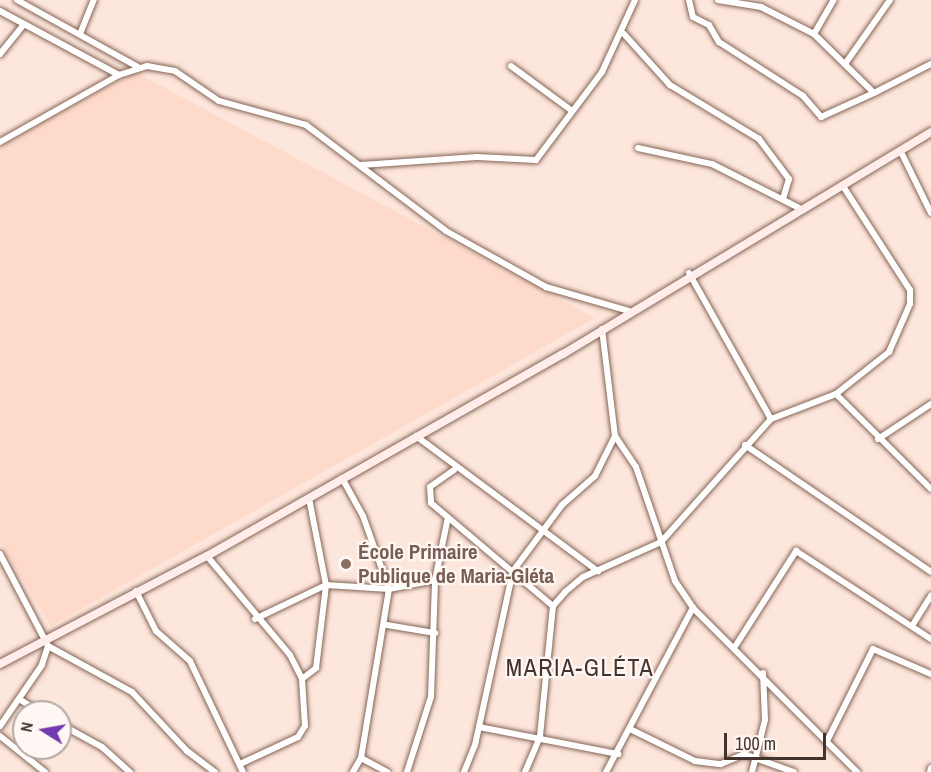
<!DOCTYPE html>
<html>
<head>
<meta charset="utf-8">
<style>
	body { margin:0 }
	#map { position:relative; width:931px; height:772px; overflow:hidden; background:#fde6dc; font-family:"Archivo Narrow",sans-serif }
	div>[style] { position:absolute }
	.built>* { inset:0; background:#fedaca }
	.roads { filter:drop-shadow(0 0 2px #856556) drop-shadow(0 0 2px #856556) }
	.street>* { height:6px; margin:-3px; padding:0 3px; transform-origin:3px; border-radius:3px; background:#fff }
	.secondary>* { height:8px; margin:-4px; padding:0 4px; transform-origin:4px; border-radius:4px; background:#feedea }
	.dots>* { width:16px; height:16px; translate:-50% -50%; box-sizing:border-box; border:3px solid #fff7f3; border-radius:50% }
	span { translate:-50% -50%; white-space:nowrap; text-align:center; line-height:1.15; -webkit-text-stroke:4.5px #fff7f3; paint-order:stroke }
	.education-label { font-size:21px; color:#785e54; font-weight:700 }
	.left { translate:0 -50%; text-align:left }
	.quarter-label { font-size:24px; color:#42332d; letter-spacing:1.5px }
	.north { position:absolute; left:12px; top:700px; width:60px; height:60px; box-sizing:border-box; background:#fff7f3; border:2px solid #b3a9a4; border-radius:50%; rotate:281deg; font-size:16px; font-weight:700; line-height:24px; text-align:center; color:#42332d }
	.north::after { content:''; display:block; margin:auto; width:21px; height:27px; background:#723ab0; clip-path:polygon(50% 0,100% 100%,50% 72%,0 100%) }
	.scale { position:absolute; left:724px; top:733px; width:102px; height:27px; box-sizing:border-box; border:3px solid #42332d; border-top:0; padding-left:8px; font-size:18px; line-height:21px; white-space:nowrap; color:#42332d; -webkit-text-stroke:4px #fff7f3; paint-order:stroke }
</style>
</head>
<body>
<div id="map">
	<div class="built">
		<div style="clip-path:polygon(135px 72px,595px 318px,51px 626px,0 543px,0 147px)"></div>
	</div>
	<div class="roads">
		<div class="street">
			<div style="left:17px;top:0;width:138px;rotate:29deg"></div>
			<div style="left:689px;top:0;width:17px;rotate:77deg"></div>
			<div style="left:693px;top:17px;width:18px;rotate:27deg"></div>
			<div style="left:709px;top:25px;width:20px;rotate:60deg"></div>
			<div style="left:719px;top:42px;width:100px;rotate:32.7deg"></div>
			<div style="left:803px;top:96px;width:28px;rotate:49deg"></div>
			<div style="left:821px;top:117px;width:58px;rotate:-24.4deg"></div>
			<div style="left:718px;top:0;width:44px;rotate:9.2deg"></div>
			<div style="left:761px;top:7px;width:59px;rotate:27deg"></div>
			<div style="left:814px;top:34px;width:84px;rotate:44.5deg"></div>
			<div style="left:874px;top:93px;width:64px;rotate:-27deg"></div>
			<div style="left:0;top:11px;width:135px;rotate:28.3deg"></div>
			<div style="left:80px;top:34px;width:37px;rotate:-68deg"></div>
			<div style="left:624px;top:34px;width:69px;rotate:48deg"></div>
			<div style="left:670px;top:85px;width:104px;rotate:31.2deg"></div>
			<div style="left:759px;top:139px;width:50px;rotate:53.1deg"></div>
			<div style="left:789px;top:179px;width:21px;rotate:107deg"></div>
			<div style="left:814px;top:34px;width:39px;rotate:-60deg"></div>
			<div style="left:0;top:54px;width:38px;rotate:-51deg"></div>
			<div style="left:845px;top:64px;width:78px;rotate:-54.9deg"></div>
			<div style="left:511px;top:66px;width:74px;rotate:36.3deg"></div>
			<div style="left:0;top:142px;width:137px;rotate:-29.4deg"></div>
			<div style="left:119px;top:75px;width:29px;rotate:-18deg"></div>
			<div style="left:147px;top:66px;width:28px;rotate:10deg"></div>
			<div style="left:175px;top:71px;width:53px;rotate:34.3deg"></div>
			<div style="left:219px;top:101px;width:90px;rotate:15.4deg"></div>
			<div style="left:306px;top:125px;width:176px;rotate:37.1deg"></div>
			<div style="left:446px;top:231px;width:115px;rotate:29.2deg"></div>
			<div style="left:546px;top:287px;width:86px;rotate:16.1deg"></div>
			<div style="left:638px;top:148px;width:76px;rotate:12.2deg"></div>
			<div style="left:712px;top:164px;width:97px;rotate:26.8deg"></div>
			<div style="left:900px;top:150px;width:70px;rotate:63.8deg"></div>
			<div style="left:361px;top:165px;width:116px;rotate:-3.9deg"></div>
			<div style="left:477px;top:157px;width:59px;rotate:2.9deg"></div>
			<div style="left:536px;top:160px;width:110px;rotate:-53.1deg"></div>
			<div style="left:602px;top:72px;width:79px;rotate:-65.4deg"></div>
			<div style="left:689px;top:273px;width:167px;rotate:60.7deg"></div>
			<div style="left:602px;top:329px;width:108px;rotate:83.1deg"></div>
			<div style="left:615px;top:436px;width:37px;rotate:56deg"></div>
			<div style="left:636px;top:467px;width:120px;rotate:71.1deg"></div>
			<div style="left:675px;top:581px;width:32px;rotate:56deg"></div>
			<div style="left:693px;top:608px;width:232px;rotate:45deg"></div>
			<div style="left:836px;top:394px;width:134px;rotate:45deg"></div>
			<div style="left:416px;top:436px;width:227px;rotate:36.6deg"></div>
			<div style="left:878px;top:439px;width:64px;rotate:-33.4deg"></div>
			<div style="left:745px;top:445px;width:225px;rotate:34.3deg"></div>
			<div style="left:454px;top:470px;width:29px;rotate:145deg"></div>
			<div style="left:430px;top:487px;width:16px;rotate:86deg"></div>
			<div style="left:431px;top:503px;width:160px;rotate:40.2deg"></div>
			<div style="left:342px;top:478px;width:43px;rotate:61.1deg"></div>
			<div style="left:363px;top:516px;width:77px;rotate:70.4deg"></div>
			<div style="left:389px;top:589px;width:171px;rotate:99.4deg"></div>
			<div style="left:361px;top:758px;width:16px;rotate:120deg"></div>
			<div style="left:0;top:554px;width:104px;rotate:62.4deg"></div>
			<div style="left:48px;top:646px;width:20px;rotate:108deg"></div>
			<div style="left:42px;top:665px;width:74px;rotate:124.5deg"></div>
			<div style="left:207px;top:556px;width:129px;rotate:50deg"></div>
			<div style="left:290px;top:655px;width:27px;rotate:63deg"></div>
			<div style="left:136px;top:591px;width:45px;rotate:63.4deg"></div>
			<div style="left:156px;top:631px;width:45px;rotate:41.4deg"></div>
			<div style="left:190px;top:661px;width:123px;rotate:64.5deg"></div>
			<div style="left:255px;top:619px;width:79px;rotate:-25.6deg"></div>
			<div style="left:326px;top:585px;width:63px;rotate:3.6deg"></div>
			<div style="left:389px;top:589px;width:47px;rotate:-11.1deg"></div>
			<div style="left:387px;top:625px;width:49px;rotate:9.5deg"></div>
			<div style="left:912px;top:626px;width:36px;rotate:-58deg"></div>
			<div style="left:736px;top:645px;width:112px;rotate:-57.4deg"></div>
			<div style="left:796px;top:551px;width:161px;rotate:33.1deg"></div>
			<div style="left:48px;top:646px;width:96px;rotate:28.7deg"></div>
			<div style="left:132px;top:692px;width:81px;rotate:47deg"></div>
			<div style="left:187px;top:751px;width:35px;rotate:37deg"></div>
			<div style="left:19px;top:699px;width:25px;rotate:32deg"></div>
			<div style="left:60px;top:724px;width:48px;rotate:28.7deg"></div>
			<div style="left:102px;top:747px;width:38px;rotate:42deg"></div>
			<div style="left:479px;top:727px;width:142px;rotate:11deg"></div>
			<div style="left:632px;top:730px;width:70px;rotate:26.2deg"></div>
			<div style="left:695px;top:761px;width:26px;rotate:7deg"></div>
			<div style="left:721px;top:764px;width:25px;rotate:-23deg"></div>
			<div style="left:744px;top:754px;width:53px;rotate:19.8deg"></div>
			<div style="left:0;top:736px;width:58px;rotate:38.7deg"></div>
			<div style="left:827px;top:741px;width:103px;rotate:-63.4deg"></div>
			<div style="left:873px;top:649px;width:63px;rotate:23.3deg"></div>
			<div style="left:361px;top:758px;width:30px;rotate:28deg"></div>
			<div style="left:240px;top:764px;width:64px;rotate:-25deg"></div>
			<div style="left:298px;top:737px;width:13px;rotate:-58deg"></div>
			<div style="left:305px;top:726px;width:47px;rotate:-93.7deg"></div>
			<div style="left:302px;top:679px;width:18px;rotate:-38deg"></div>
			<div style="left:316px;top:668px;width:84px;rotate:-83.1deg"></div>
			<div style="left:326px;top:585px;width:89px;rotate:-101.1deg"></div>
			<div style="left:407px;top:772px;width:79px;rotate:-72.3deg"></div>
			<div style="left:431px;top:697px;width:117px;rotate:-88deg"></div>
			<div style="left:435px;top:580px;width:64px;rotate:-78.3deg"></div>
			<div style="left:464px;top:772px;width:29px;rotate:-68deg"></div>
			<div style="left:475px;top:745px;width:178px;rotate:-77.7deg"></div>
			<div style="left:513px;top:571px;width:82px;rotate:-53.4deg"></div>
			<div style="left:562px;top:505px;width:44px;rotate:-41.3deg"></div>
			<div style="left:595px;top:476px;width:45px;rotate:-63.4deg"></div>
			<div style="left:525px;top:772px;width:39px;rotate:-67deg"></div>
			<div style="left:540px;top:736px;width:131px;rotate:-84.3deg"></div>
			<div style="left:553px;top:606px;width:18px;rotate:-49deg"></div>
			<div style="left:565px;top:592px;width:23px;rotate:-40deg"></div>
			<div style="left:583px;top:577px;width:85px;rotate:-24.2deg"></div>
			<div style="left:661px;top:542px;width:165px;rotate:-48.2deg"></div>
			<div style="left:771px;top:419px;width:70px;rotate:-21deg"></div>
			<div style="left:836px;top:394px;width:68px;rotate:-38.4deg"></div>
			<div style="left:889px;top:352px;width:52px;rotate:-66.4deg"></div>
			<div style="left:910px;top:304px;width:14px;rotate:-90deg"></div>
			<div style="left:910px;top:290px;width:124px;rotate:-122.8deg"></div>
			<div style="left:606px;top:772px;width:186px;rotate:-62.1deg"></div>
			<div style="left:752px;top:772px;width:54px;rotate:-76deg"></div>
			<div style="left:765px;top:720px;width:47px;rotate:-92.4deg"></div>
			<div style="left:930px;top:772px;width:4px;rotate:-76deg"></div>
		</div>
		<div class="secondary">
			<div style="left:0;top:664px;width:233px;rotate:-27.6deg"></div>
			<div style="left:207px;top:556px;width:409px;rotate:-29.6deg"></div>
			<div style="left:563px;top:354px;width:430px;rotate:-31.1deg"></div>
		</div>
	</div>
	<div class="dots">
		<div style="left:346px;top:564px;background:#8d6e63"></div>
	</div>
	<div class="education-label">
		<span class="left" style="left:358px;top:564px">École Primaire<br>Publique de Maria-Gléta</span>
	</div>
	<div class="quarter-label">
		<span style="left:580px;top:668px">MARIA-GLÉTA</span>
	</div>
	<div class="north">N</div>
	<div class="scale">100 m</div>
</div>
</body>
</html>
